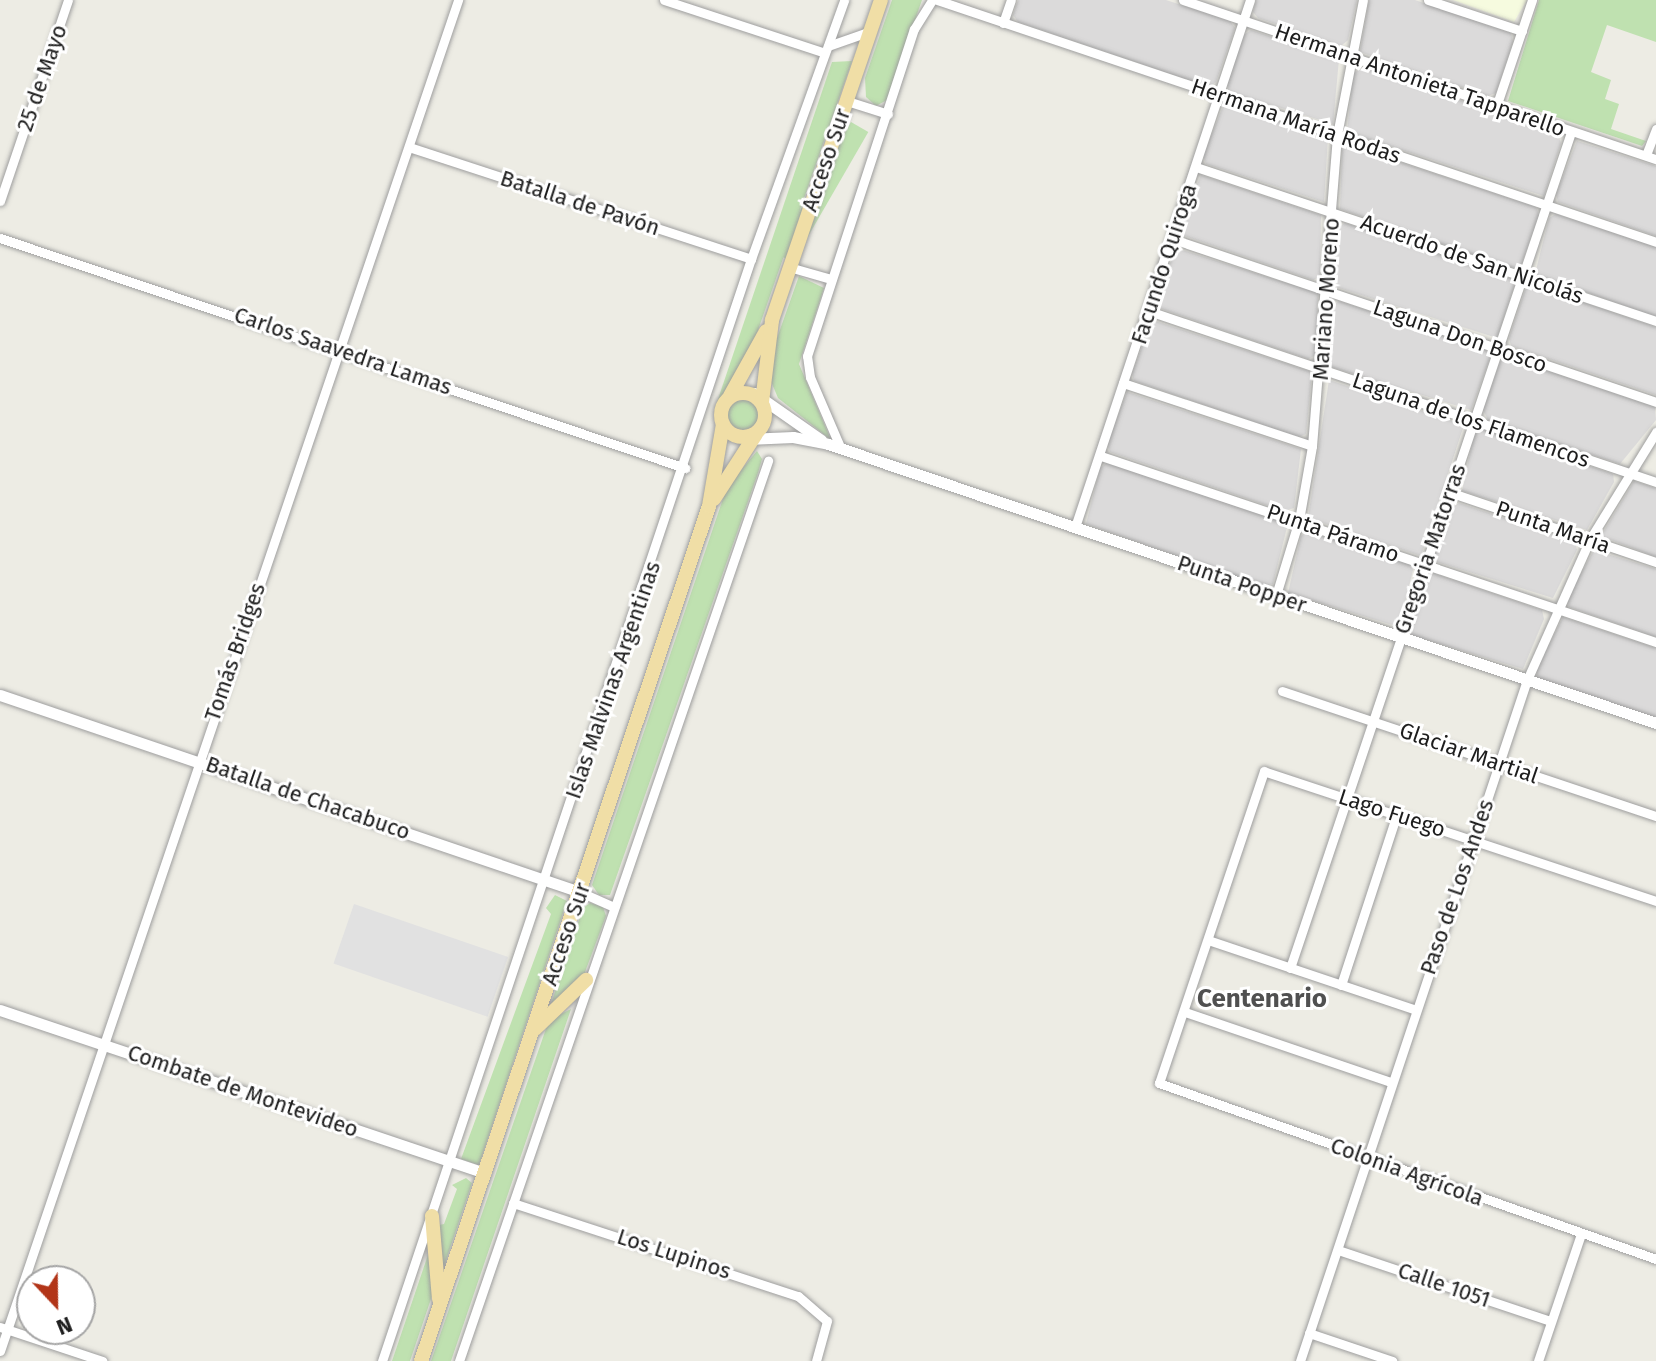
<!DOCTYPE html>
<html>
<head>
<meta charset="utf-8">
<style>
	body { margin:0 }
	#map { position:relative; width:1656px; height:1361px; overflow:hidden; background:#edece4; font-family:"Fira Sans",sans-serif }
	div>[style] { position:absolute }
	.residential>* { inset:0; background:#dbdada }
	.education>* { inset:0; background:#f6fbdf }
	.grass>* { inset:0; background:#bfe1b0; transform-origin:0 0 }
	.round { border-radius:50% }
	.parking>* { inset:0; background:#e1e1e1; transform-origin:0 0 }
	.roads { filter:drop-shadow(0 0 2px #9e9e9e) drop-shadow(0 0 2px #9e9e9e) }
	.minor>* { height:9px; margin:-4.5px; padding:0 4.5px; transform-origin:4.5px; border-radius:4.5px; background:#fff }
	.tertiary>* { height:11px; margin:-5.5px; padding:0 5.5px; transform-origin:5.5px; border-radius:5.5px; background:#fff }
	.primary>* { height:14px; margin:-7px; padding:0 7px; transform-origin:7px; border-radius:7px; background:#f0dea6 }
	.primary>.ring { margin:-7px; padding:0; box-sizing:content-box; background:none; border:14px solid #f0dea6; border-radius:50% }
	span { translate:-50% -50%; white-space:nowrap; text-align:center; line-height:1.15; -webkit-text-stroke:6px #fff; paint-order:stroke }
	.street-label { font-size:22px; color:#1d1d1d }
	.quarter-label { font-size:26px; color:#505050; font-weight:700 }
	.north { position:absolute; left:16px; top:1265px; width:80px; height:80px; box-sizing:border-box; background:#fff; border:2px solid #a5a5a5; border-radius:50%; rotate:158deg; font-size:22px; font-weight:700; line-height:32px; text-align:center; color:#1d1d1d }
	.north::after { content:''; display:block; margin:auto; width:28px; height:36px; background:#b23518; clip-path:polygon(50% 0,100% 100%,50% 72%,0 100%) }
</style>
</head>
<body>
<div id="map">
	<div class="residential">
		<div style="clip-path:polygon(1018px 0,1166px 0,1230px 21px,1235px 28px,1216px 82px,1209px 87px,1018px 22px,1013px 15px)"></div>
		<div style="clip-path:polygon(1256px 0,1357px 0,1348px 40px,1341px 46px,1258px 18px,1253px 12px)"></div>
		<div style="clip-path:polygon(1369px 0,1415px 0,1511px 33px,1513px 42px,1496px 93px,1488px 96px,1360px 52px)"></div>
		<div style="clip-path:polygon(1251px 30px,1339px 59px,1333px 124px,1229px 92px,1227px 83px,1244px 35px)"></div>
		<div style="clip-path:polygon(1365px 67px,1558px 135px,1561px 143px,1544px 196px,1347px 132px,1353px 73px)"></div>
		<div style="clip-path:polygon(1224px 104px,1328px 137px,1324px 202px,1206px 164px,1203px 156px)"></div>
		<div style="clip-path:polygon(1577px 141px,1656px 166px,1656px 236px,1558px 202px,1556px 194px)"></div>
		<div style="clip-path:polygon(1348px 145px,1536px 207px,1539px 215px,1521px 266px,1513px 268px,1340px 209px,1342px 150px)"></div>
		<div style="clip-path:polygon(1201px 175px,1321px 215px,1320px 277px,1313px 280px,1182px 235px,1180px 227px)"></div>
		<div style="clip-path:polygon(1556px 214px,1656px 247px,1656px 317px,1535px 274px,1549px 218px)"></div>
		<div style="clip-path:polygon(1345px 223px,1512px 279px,1515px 284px,1497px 338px,1336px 287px,1335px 229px)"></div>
		<div style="clip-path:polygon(1176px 248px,1318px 293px,1316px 355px,1308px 359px,1159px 308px,1156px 300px)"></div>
		<div style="clip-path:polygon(1532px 285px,1656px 327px,1656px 395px,1511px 346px,1509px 338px,1525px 290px)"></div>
		<div style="clip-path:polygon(1339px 301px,1487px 350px,1490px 358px,1471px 410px,1331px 367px,1332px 306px)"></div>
		<div style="clip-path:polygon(1152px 320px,1312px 372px,1306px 434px,1299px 437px,1134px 381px,1132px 373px)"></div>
		<div style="clip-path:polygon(1507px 357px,1655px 407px,1656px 420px,1620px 464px,1488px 420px,1483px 410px,1500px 361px)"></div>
		<div style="clip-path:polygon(1329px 380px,1464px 425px,1421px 556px,1308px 518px)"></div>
		<div style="clip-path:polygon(1127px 392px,1301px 449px,1294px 508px,1284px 511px,1110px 452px,1107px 444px)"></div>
		<div style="clip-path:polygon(1482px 429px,1613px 474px,1614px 482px,1587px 530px,1462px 491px,1474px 434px)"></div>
		<div style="clip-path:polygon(1107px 463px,1288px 523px,1273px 584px,1264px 586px,1086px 524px,1100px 468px)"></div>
		<div style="clip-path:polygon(1634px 481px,1656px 488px,1656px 557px,1601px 536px)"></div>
		<div style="clip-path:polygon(1459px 503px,1575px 542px,1577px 550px,1553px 598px,1437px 562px,1435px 554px,1451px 508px)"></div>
		<div style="clip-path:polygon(1308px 531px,1414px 566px,1399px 627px,1288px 593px,1301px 536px)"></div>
		<div style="clip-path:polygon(1594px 550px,1656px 569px,1656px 637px,1569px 607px,1567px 598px)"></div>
		<div style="clip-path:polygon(1433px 573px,1542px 610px,1544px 619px,1523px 669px,1411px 635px,1426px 578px)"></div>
		<div style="clip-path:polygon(1563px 617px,1656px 648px,1656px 719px,1538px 678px,1536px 670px)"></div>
	</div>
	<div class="education">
		<div style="clip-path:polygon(1453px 0,1527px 0,1514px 22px)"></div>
	</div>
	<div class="grass">
		<div style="clip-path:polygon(892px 0,922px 0,887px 100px,876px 106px,866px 97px,865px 78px)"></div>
		<div style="clip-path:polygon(1539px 0,1656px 0,1656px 42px,1607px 25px,1591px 72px,1611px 80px,1605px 99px,1619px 104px,1611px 129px,1646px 141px,1642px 146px,1508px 101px)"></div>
		<div style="clip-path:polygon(852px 61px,749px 356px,715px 408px,832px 62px)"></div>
		<div style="left:851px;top:122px;width:20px;height:151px;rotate:30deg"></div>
		<div style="clip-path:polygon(799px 276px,824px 288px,799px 364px,831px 440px,778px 398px,770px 379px,771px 355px)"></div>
		<div class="round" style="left:727px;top:400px;width:32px;height:32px"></div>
		<div style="clip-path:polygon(757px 451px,762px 459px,758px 473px,610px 895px,599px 895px,592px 885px,727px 487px)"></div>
		<div style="clip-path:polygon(555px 895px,567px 901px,479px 1165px,461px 1159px,551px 914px,546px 908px)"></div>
		<div style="clip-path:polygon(590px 903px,603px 907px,606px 916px,582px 980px,550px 1007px,583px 908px)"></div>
		<div style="clip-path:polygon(571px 1009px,451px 1361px,431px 1361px,549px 1020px)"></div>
		<div style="clip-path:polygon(466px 1178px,472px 1183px,441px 1275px,439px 1225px,444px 1224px,457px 1189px,452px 1185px)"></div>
		<div style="clip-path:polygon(431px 1246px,432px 1296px,410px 1361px,392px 1361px)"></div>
	</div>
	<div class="parking">
		<div style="left:354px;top:904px;width:163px;height:63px;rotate:19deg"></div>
	</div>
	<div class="roads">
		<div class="minor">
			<div style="left:664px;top:0;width:169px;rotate:18.2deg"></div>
			<div style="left:937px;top:0;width:759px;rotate:18.6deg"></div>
			<div style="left:1183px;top:0;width:499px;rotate:18.6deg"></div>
			<div style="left:1428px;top:0;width:99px;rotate:18.3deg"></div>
			<div style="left:1003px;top:23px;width:24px;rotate:-71deg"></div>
			<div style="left:828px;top:46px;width:46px;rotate:-19.2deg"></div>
			<div style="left:847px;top:101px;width:43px;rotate:17.6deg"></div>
			<div style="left:1497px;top:104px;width:110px;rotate:-71.4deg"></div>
			<div style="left:409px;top:147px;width:360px;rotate:18.1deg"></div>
			<div style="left:1646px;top:155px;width:28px;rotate:-69deg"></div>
			<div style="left:1196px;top:167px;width:485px;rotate:18.5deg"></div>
			<div style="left:0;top:201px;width:212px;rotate:-71.3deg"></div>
			<div style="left:0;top:238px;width:723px;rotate:18.56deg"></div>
			<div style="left:1173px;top:239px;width:510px;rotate:18.65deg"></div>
			<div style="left:789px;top:267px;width:44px;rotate:15.9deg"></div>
			<div style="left:1149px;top:311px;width:535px;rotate:18.64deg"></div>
			<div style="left:1123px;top:383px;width:199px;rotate:18.4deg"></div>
			<div style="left:841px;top:449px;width:78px;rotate:-113.3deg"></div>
			<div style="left:810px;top:377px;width:21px;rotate:-98deg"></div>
			<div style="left:807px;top:356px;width:344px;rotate:-71.9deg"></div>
			<div style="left:914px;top:29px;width:34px;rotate:-58deg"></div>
			<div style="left:1101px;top:456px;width:585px;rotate:18.53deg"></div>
			<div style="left:1449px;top:492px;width:219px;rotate:18.7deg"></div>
			<div style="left:1075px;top:527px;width:555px;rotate:-71.63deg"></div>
			<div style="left:1276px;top:595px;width:78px;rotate:-73deg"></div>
			<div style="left:1299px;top:520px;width:75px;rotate:-80deg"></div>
			<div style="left:1312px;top:446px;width:312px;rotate:-85.4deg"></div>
			<div style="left:1337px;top:135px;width:137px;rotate:-79.1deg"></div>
			<div style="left:1282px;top:691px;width:394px;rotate:18.5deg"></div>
			<div style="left:580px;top:892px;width:36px;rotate:24deg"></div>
			<div style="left:1656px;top:901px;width:413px;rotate:-161.7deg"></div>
			<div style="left:1264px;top:771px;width:329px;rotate:108.6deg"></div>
			<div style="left:1159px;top:1083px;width:527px;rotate:19.5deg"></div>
			<div style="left:1208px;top:940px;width:219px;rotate:18.6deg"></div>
			<div style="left:1290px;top:968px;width:882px;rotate:-71.42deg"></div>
			<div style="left:1341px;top:985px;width:180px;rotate:-71.9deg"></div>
			<div style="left:1185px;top:1012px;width:218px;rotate:18.8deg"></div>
			<div style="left:513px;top:1203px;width:300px;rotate:18.1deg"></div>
			<div style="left:798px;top:1296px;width:38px;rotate:41deg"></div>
			<div style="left:827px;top:1321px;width:41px;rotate:105.4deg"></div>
			<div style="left:1338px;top:1250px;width:224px;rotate:18.5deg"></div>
			<div style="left:0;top:1327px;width:108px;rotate:18.4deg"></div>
			<div style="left:1309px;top:1333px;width:88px;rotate:18.6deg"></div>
			<div style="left:0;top:1351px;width:1427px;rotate:-71.27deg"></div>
			<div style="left:382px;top:1361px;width:1162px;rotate:-71.49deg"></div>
			<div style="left:751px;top:259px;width:275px;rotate:-70.2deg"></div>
			<div style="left:459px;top:1361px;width:952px;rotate:-71.05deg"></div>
			<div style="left:1300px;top:1361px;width:718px;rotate:-71.57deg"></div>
			<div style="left:1527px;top:680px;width:154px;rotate:-65.9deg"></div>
			<div style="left:1590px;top:539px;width:126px;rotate:-58.3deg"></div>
			<div style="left:1538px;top:1361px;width:134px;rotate:-71.3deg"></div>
		</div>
		<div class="tertiary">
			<div style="left:754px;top:393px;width:82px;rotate:35deg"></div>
			<div style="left:747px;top:439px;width:46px;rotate:-2.5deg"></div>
			<div style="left:793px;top:437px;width:36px;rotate:11deg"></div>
			<div style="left:828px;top:444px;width:874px;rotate:18.62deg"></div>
			<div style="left:0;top:695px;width:613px;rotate:18.76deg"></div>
			<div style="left:0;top:1010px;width:512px;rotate:18.58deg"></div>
		</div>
		<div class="primary">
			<div class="ring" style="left:721px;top:393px;width:30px;height:30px"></div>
			<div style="left:730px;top:396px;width:74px;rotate:-61deg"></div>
			<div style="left:762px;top:402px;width:83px;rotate:-83deg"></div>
			<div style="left:772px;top:320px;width:338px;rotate:-71.2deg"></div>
			<div style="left:714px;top:499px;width:77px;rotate:-57.1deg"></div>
			<div style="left:535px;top:1029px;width:71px;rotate:-43.9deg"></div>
			<div style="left:432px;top:1216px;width:83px;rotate:85.2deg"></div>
			<div style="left:421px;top:1361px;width:902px;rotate:-71.38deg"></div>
			<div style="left:709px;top:506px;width:83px;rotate:-80.3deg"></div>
		</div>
	</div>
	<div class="street-label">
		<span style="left:42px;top:78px;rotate:-71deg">25 de Mayo</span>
		<span style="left:1420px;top:80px;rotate:19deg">Hermana Antonieta Tapparello</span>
		<span style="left:1296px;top:121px;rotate:19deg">Hermana María Rodas</span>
		<span style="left:826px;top:160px;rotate:-71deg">Acceso Sur</span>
		<span style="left:580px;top:203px;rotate:18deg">Batalla de Pavón</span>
		<span style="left:1472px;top:259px;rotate:19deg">Acuerdo de San Nicolás</span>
		<span style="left:1164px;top:264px;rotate:-72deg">Facundo Quiroga</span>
		<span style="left:1326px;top:299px;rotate:-86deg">Mariano Moreno</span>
		<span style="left:1460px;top:336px;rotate:19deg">Laguna Don Bosco</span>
		<span style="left:343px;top:351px;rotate:19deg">Carlos Saavedra Lamas</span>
		<span style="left:1471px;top:420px;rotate:19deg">Laguna de los Flamencos</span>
		<span style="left:1553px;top:527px;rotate:19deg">Punta María</span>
		<span style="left:1333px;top:533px;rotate:19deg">Punta Páramo</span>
		<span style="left:1430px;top:549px;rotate:-71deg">Gregoria Matorras</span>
		<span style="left:1242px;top:584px;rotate:19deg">Punta Popper</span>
		<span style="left:235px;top:652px;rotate:-71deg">Tomás Bridges</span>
		<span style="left:613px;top:680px;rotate:-71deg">Islas Malvinas Argentinas</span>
		<span style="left:1469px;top:753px;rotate:19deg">Glaciar Martial</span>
		<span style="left:308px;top:798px;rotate:19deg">Batalla de Chacabuco</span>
		<span style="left:1392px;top:813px;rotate:18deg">Lago Fuego</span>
		<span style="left:1457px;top:887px;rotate:-71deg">Paso de Los Andes</span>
		<span style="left:566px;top:934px;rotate:-71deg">Acceso Sur</span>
		<span style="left:243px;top:1091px;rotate:19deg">Combate de Montevideo</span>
		<span style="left:1407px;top:1172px;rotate:20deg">Colonia Agrícola</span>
		<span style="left:674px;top:1254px;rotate:18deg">Los Lupinos</span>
		<span style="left:1444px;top:1285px;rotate:19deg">Calle 1051</span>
	</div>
	<div class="quarter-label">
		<span style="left:1262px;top:999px">Centenario</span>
	</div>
	<div class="north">N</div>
</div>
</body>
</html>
